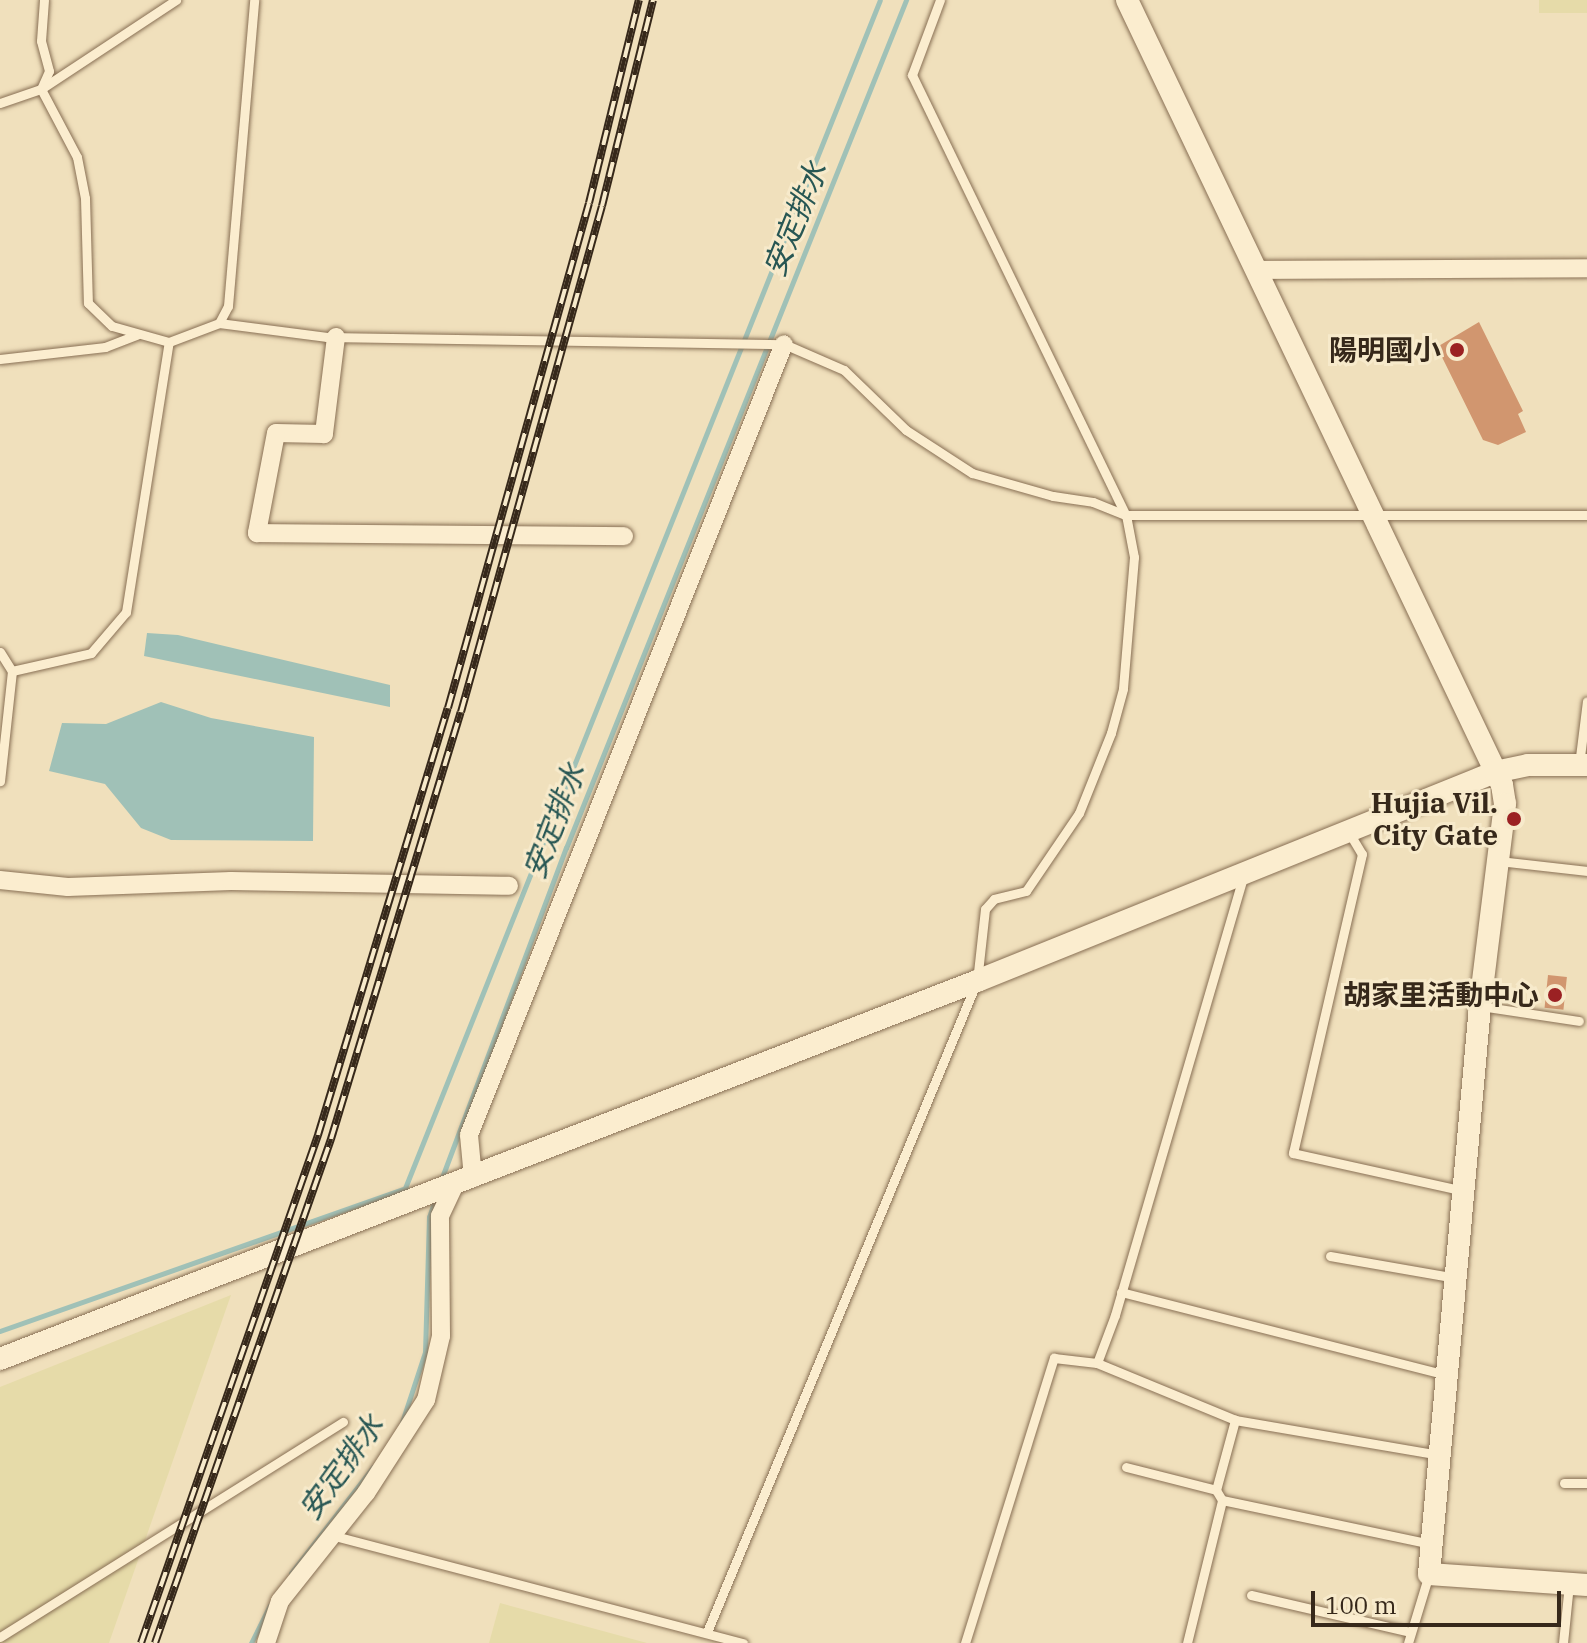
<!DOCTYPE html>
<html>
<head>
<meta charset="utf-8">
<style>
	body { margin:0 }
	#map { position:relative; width:1587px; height:1643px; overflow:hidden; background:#f0e0bc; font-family:"IBM Plex Serif","Noto Sans TC",serif }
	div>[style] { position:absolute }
	.farmland>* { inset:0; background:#e6dba9; transform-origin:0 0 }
	.water>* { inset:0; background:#a0c1b7 }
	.stream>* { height:5px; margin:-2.5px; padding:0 2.5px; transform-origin:2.5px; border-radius:2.5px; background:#a0c1b7 }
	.building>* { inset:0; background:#d1966f; transform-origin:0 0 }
	.roads { filter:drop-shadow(0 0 2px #886f54) drop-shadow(0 0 2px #886f54) }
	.service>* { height:9px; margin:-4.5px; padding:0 4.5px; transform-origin:4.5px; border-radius:4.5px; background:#fbedcf }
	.minor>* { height:18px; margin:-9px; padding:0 9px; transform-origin:9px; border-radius:9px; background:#fbedcf }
	.tertiary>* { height:22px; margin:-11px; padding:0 11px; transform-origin:11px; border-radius:11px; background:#fbedcf }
	.rail>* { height:8px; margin-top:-4px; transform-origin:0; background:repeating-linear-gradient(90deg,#f7eacb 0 15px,#36281a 0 30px); box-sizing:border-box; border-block:2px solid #36281a }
	.dots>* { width:22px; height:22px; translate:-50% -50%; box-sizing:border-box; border:4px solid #f7eacb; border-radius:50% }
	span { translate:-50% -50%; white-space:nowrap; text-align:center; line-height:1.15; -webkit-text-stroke:6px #f7eacb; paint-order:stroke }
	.poi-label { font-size:28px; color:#36281a; font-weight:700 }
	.right { translate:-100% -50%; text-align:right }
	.water-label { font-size:30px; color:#285754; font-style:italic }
	.scale { position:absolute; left:1311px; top:1591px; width:250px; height:36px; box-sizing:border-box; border:4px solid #36281a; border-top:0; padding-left:10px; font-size:24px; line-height:28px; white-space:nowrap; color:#36281a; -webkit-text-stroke:6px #f7eacb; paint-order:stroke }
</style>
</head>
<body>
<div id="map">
	<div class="farmland">
		<div style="left:1539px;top:0;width:48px;height:13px"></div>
		<div style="clip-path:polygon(231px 1295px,109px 1643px,0 1643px,0 1387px)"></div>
		<div style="clip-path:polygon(500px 1603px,647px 1643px,489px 1643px)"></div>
	</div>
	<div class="water">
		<div style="clip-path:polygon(147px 633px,178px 635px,390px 685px,390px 707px,144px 656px)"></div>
		<div style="clip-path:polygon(161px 702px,211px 718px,314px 737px,313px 841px,171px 840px,141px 828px,105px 784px,49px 771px,62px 723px,106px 724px)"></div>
	</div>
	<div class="stream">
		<div style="left:441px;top:1180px;width:355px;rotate:-69.4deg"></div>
		<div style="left:566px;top:848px;width:914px;rotate:-68.15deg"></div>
		<div style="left:0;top:1331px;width:430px;rotate:-19.4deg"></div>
		<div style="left:405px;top:1188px;width:1279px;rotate:-68.21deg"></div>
		<div style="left:402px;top:1422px;width:74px;rotate:-71.8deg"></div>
		<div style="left:425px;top:1352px;width:135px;rotate:-88.3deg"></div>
		<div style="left:429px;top:1217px;width:21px;rotate:-71deg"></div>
		<div style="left:291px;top:1573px;width:134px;rotate:-52.3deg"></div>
		<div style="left:251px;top:1643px;width:42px;rotate:-63.4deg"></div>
	</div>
	<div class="building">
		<div style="clip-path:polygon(1479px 322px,1523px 411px,1518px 414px,1526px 432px,1498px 445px,1483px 440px,1437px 347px)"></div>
		<div style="left:1548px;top:975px;width:19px;height:33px;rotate:6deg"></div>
	</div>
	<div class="roads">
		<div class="service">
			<div style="left:44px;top:0;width:41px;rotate:94.2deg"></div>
			<div style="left:41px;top:41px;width:31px;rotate:75deg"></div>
			<div style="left:49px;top:71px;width:20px;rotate:114deg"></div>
			<div style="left:41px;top:89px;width:77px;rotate:62.1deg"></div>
			<div style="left:77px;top:157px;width:42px;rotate:79deg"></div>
			<div style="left:85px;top:198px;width:105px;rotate:88.4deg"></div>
			<div style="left:88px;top:303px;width:33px;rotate:44deg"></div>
			<div style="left:112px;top:326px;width:59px;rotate:15.7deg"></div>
			<div style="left:940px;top:0;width:80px;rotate:110.5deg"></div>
			<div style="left:912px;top:75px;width:489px;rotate:64.1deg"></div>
			<div style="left:1126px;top:515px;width:461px"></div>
			<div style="left:0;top:103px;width:43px;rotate:-18.9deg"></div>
			<div style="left:41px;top:89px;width:162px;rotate:-33.4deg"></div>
			<div style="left:219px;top:323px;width:109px;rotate:7.4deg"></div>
			<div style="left:327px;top:337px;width:457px;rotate:0.9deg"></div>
			<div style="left:784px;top:344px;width:65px;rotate:23.4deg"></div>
			<div style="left:844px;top:370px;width:86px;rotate:44.1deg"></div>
			<div style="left:906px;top:430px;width:79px;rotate:33.1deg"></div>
			<div style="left:972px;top:473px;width:84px;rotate:15.9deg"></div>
			<div style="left:1053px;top:496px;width:40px;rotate:8.5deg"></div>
			<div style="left:1093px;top:502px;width:35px;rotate:22deg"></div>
			<div style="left:1126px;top:515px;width:43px;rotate:79.2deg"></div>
			<div style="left:1134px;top:557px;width:132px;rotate:94.8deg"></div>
			<div style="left:1123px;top:689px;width:46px;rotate:105.3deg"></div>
			<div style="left:1111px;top:733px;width:86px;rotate:111.8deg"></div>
			<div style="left:1079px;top:813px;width:94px;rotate:124.2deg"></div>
			<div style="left:1026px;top:891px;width:33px;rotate:166deg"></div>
			<div style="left:994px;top:899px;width:13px;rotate:132deg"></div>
			<div style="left:985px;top:909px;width:72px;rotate:96.3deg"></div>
			<div style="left:977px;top:981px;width:705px;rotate:112.53deg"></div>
			<div style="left:0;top:359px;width:106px;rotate:-6.5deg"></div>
			<div style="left:105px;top:347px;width:34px;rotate:-21deg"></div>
			<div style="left:0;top:652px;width:22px;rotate:58deg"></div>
			<div style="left:12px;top:671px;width:111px;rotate:96.2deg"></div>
			<div style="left:12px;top:671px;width:81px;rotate:-12.8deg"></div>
			<div style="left:91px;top:653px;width:54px;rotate:-49.5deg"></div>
			<div style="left:126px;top:612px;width:273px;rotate:-81deg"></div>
			<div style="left:169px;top:342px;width:53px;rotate:-20.8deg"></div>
			<div style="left:219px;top:323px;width:19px;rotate:-62deg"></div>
			<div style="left:228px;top:306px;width:307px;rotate:-85.1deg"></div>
			<div style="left:1579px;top:765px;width:64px;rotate:-82.9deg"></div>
			<div style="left:1348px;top:831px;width:27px;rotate:59deg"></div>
			<div style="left:1362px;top:854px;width:307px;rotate:103deg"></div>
			<div style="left:1293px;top:1153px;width:175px;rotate:12.5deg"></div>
			<div style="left:1499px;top:861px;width:89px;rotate:6.5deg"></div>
			<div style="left:1480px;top:1006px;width:100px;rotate:8.6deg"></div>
			<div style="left:1330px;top:1256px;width:128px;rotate:9.9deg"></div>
			<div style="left:1121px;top:1292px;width:336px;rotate:14.3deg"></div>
			<div style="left:1097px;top:1363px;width:149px;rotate:22.4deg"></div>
			<div style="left:1235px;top:1420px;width:207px;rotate:9.7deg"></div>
			<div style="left:1126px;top:1467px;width:93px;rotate:14.3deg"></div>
			<div style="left:1564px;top:1483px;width:23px"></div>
			<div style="left:1222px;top:1500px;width:213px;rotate:11.9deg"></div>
			<div style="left:331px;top:1535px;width:426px;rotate:14.7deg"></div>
			<div style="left:1251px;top:1595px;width:163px;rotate:13.1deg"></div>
			<div style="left:0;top:1637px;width:405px;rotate:-32.1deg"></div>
			<div style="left:965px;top:1643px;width:299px;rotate:-72.7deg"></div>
			<div style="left:1054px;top:1358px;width:43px;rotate:6.6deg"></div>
			<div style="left:1097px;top:1363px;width:51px;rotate:-69.4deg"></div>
			<div style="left:1115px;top:1315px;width:459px;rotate:-73.7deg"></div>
			<div style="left:1187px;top:1643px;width:147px;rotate:-76.2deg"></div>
			<div style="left:1222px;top:1500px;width:12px;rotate:-121deg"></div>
			<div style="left:1216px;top:1490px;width:73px;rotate:-74.8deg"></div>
			<div style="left:1408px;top:1643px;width:72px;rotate:-73.1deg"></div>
			<div style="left:1563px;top:1643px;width:59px;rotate:-84.2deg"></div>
		</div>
		<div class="minor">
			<div style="left:1255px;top:270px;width:332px;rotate:-0.3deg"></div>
			<div style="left:336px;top:337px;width:98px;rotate:97.1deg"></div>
			<div style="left:324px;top:434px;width:48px;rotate:-178.8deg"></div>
			<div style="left:276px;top:433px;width:102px;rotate:100.8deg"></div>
			<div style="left:257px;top:533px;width:367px;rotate:0.5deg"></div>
			<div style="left:0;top:880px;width:68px;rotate:5.9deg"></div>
			<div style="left:68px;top:887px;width:163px;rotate:-2.1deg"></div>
			<div style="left:231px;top:881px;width:278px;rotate:1deg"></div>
			<div style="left:473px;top:1178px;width:43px;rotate:-95.3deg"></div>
			<div style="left:469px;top:1135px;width:851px;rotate:-68.29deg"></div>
			<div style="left:266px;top:1643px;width:44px;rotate:-71.6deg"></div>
			<div style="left:280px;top:1601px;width:138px;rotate:-51.5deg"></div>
			<div style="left:366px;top:1493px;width:111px;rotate:-57.2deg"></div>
			<div style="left:426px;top:1400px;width:66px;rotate:-76.8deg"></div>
			<div style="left:441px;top:1336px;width:120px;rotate:-90.5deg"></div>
			<div style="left:440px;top:1216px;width:33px;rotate:-65deg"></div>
		</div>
		<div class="tertiary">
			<div style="left:1127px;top:0;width:870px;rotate:64.47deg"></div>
			<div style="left:1502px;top:785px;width:19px;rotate:81deg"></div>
			<div style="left:1505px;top:804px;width:204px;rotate:97.1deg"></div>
			<div style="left:1480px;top:1006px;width:570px;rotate:95.13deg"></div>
			<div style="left:1429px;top:1574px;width:158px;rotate:4deg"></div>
			<div style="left:0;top:1359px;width:1048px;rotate:-21.15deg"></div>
			<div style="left:977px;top:981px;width:559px;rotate:-21.97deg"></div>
			<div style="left:1495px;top:772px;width:34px;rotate:-12deg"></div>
			<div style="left:1528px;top:765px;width:59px"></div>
		</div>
	</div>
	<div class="rail">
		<div style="left:141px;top:1643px;width:538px;rotate:-70.79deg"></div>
		<div style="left:318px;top:1135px;width:446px;rotate:-73.1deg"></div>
		<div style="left:448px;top:708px;width:524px;rotate:-74.4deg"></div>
		<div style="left:589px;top:203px;width:209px;rotate:-76.2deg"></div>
		<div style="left:155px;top:1643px;width:534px;rotate:-70.75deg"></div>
		<div style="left:331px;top:1139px;width:446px;rotate:-73.1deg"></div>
		<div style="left:461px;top:712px;width:525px;rotate:-74.43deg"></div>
		<div style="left:602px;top:206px;width:212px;rotate:-76.1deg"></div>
	</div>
	<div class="dots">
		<div style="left:1457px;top:350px;background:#9b2123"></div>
		<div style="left:1514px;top:819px;background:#9b2123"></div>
		<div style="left:1555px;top:995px;background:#9b2123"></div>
	</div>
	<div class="poi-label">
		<span class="right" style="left:1441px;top:350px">陽明國小</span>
		<span class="right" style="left:1498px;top:819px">Hujia Vil.<br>City Gate</span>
		<span class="right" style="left:1539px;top:995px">胡家里活動中心</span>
	</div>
	<div class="water-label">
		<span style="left:795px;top:219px;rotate:-68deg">安定排水</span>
		<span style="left:554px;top:821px;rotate:-69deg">安定排水</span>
		<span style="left:341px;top:1467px;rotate:-54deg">安定排水</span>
	</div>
	<div class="scale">100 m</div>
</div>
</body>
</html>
